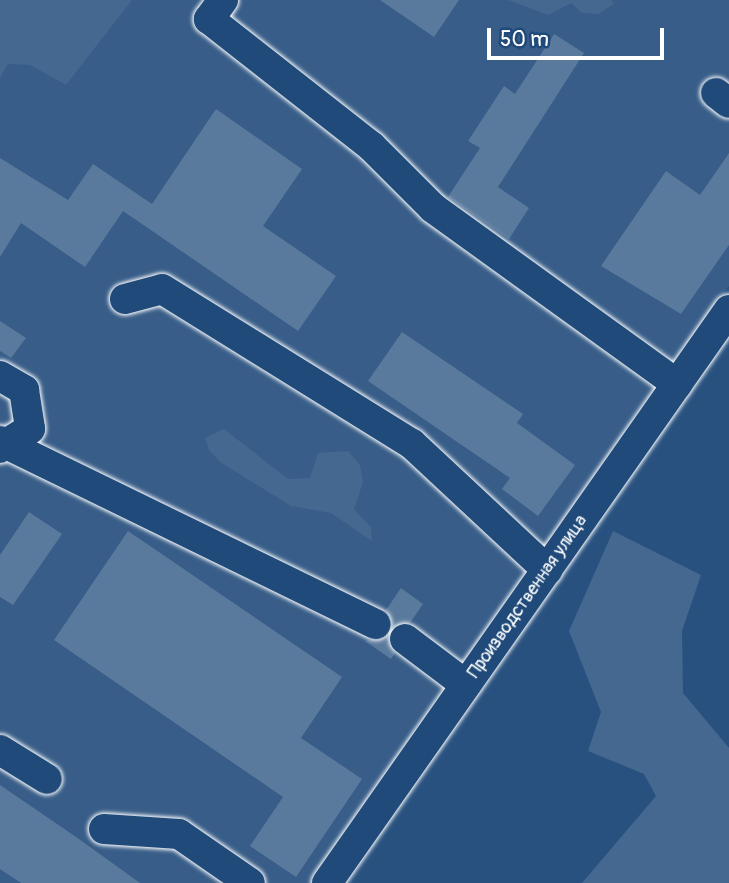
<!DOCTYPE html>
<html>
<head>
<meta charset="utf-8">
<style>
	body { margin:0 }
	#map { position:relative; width:729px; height:883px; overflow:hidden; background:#28517f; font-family:Pangolin,sans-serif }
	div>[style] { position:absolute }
	.built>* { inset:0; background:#375d88 }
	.green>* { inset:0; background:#446890 }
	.building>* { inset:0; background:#5a7a9d }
	.roads { filter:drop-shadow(0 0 2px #fff) drop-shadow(0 0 2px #fff) }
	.minor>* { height:30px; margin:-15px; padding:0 15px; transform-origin:15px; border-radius:15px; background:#1f4a7a }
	span { translate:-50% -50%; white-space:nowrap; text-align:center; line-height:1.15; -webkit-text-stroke:7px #1f4a7a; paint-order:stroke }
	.street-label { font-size:18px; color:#fff }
	.scale { position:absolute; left:487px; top:28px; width:177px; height:32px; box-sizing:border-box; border:4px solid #fff; border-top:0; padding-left:9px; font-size:21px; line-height:24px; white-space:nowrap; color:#fff; -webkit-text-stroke:5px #1f4a7a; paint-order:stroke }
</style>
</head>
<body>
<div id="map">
	<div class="built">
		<div style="clip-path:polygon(0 0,729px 0,729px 286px,311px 883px,0 883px)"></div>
	</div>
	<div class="green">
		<div style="clip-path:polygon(0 0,132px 0,66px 85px,30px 65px,8px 64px,0 78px)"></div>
		<div style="clip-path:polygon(508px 0,611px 0,614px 4px,598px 14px,582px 13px,571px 3px,548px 15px)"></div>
		<div style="clip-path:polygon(224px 429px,288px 479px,310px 478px,318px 453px,348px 451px,360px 465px,363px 482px,354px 509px,371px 527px,372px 541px,331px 513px,291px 506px,220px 462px,209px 450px,205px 438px)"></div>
		<div style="clip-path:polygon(613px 531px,701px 575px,682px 631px,683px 693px,729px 748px,729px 883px,582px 883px,656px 796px,644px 774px,588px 751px,601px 712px,569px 631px)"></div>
	</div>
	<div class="building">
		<div style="clip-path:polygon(380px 0,459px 0,434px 37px)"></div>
		<div style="clip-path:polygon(554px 34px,584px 53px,498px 187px,529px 208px,509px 239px,448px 197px,480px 148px,468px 141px,504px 86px,515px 94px)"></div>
		<div style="clip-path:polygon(216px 109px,302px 169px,263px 226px,336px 276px,298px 331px,123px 211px,85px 267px,21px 223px,0 257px,0 158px,68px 200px,93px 164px,152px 204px)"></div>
		<div style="clip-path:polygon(729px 153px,729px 245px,681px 314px,601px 266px,666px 171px,700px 195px)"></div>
		<div style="clip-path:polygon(0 321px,26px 338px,11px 358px,0 351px)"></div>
		<div style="clip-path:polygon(402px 332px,523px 414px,517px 423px,575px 465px,538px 516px,502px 489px,510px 478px,368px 381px)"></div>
		<div style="clip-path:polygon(29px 512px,62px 534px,13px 605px,0 597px,0 555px)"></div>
		<div style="clip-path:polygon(128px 531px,342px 677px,301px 738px,362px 779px,296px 877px,250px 846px,283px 797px,54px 640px)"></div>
		<div style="clip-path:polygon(401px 588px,423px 604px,410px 623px,393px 627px,386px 610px)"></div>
		<div style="clip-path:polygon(388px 636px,395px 653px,391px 659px,365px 641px)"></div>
		<div style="clip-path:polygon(0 785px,79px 839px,140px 883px,21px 883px,0 869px)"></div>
	</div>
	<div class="roads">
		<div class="minor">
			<div style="left:223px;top:0;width:24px;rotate:126deg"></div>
			<div style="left:209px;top:19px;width:207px;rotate:38.1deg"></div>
			<div style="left:372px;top:147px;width:86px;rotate:45deg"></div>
			<div style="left:433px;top:208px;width:301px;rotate:35.8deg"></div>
			<div style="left:716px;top:93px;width:16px;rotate:38deg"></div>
			<div style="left:125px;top:299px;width:38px;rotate:-15deg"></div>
			<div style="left:162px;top:289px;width:294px;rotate:31.8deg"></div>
			<div style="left:412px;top:444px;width:185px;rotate:43deg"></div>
			<div style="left:0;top:376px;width:28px;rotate:30deg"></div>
			<div style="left:24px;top:390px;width:39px;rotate:81deg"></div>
			<div style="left:30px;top:429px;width:36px;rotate:148deg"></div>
			<div style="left:0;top:441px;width:418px;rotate:26deg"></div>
			<div style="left:405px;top:639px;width:76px;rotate:37deg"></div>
			<div style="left:0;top:750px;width:55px;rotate:31.7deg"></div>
			<div style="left:104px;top:829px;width:75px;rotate:3.8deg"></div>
			<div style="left:179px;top:834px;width:86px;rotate:34.6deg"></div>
			<div style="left:327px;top:883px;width:700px;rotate:-54.95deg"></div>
		</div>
	</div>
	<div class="street-label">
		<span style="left:528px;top:597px;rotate:-55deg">Производственная улица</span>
	</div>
	<div class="scale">50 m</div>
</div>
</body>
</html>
